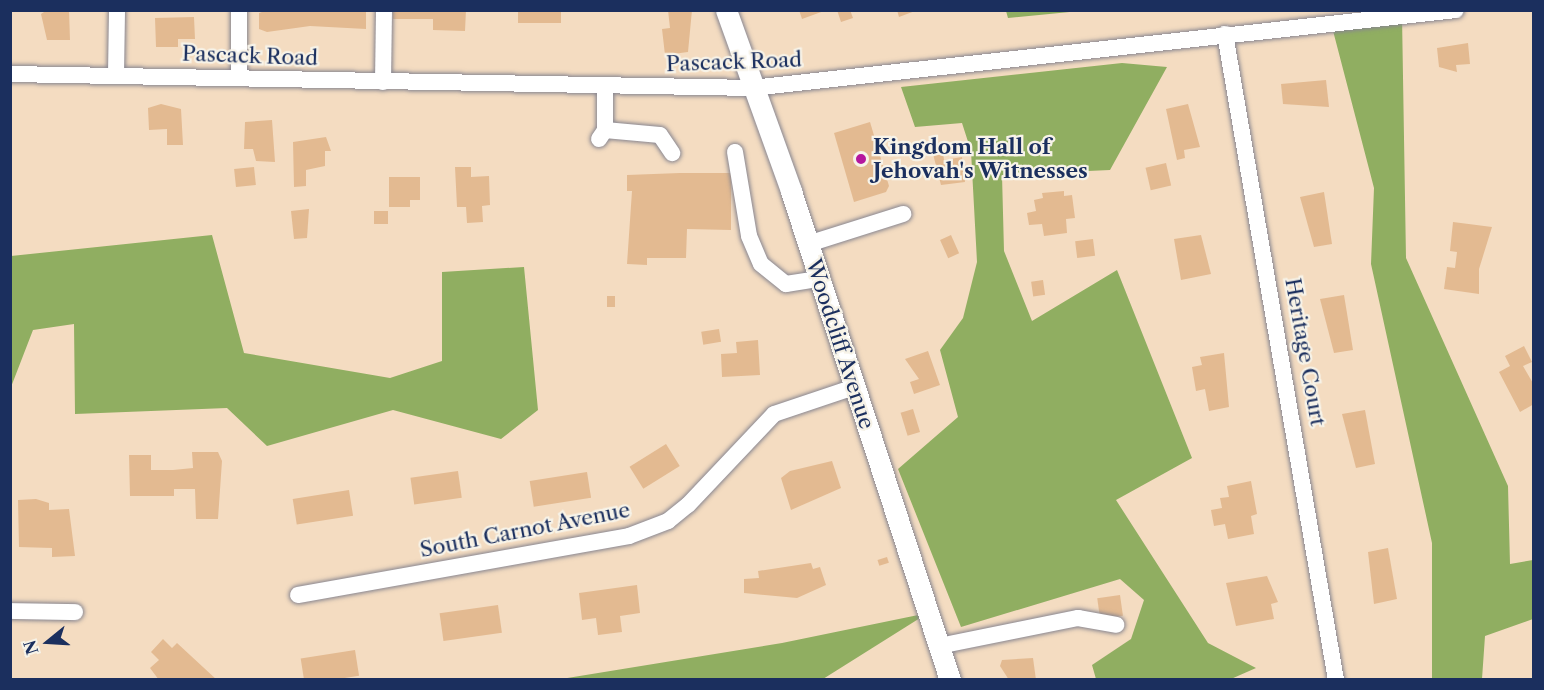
<!DOCTYPE html>
<html>
<head>
<meta charset="utf-8">
<style>
	body { margin:0 }
	#map { position:relative; width:1544px; height:690px; overflow:hidden; background:#f4dcc1; font-family:"Libre Caslon Text",serif }
	div>[style] { position:absolute }
	.forest>* { inset:0; background:#90ae61 }
	.building>* { inset:0; background:#e3ba91; transform-origin:0 0 }
	.roads { filter:drop-shadow(0 0 2px #888690) drop-shadow(0 0 2px #888690) }
	.minor>* { height:16px; margin:-8px; padding:0 8px; transform-origin:8px; border-radius:8px; background:#fff }
	.major>* { height:21px; margin:-10.5px; padding:0 10.5px; transform-origin:10.5px; border-radius:10.5px; background:#fff }
	.dots>* { width:16px; height:16px; translate:-50% -50%; box-sizing:border-box; border:3px solid #f7f3e8; border-radius:50% }
	span { translate:-50% -50%; white-space:nowrap; text-align:center; line-height:1.15; -webkit-text-stroke:4.5px #f7f3e8; paint-order:stroke }
	.street-label { font-size:21px; color:#1b2f5e }
	.poi-label { font-size:21px; color:#1b2f5e; font-weight:700 }
	.left { translate:0 -50%; text-align:left }
	.frame { position:absolute; inset:0; border:12px solid #1b2f5e; pointer-events:none }
	.north { position:absolute; left:18px; top:612px; width:60px; height:60px; -webkit-text-stroke:4px #f7f3e8; paint-order:stroke; rotate:252deg; font-size:16px; font-weight:700; line-height:24px; text-align:center; color:#1b2f5e }
	.north::after { content:''; display:block; margin:auto; width:21px; height:27px; background:#1b2f5e; clip-path:polygon(50% 0,100% 100%,50% 72%,0 100%) }
</style>
</head>
<body>
<div id="map">
	<div class="forest">
		<div style="clip-path:polygon(1006px 11px,1006px 10px,1080px 11px,1008px 18px)"></div>
		<div style="clip-path:polygon(1402px 16px,1406px 258px,1508px 486px,1510px 564px,1533px 560px,1533px 619px,1485px 636px,1482px 679px,1432px 679px,1432px 543px,1371px 264px,1374px 188px,1331px 23px)"></div>
		<div style="clip-path:polygon(1122px 63px,1167px 67px,1110px 170px,1002px 175px,1004px 251px,1032px 321px,1117px 270px,1192px 458px,1116px 500px,1208px 643px,1256px 668px,1231px 679px,1096px 679px,1092px 665px,1131px 639px,1144px 600px,1120px 579px,961px 627px,898px 469px,958px 417px,940px 350px,963px 318px,977px 262px,971px 151px,962px 123px,915px 127px,901px 87px)"></div>
		<div style="clip-path:polygon(212px 235px,244px 353px,390px 378px,442px 361px,442px 272px,524px 267px,538px 410px,501px 439px,393px 410px,267px 446px,227px 408px,75px 414px,74px 324px,33px 330px,11px 387px,11px 256px)"></div>
		<div style="clip-path:polygon(928px 613px,823px 679px,555px 680px,782px 643px)"></div>
	</div>
	<div class="building">
		<div style="clip-path:polygon(47px 10px,69px 10px,70px 40px,47px 40px,41px 14px)"></div>
		<div style="clip-path:polygon(268px 10px,366px 10px,366px 29px,310px 26px,267px 32px,259px 29px,259px 13px)"></div>
		<div style="clip-path:polygon(393px 10px,466px 10px,465px 31px,433px 30px,433px 19px,393px 19px)"></div>
		<div style="left:518px;top:10px;width:43px;height:13px"></div>
		<div style="clip-path:polygon(668px 10px,692px 10px,688px 52px,665px 55px,662px 29px,670px 28px)"></div>
		<div style="clip-path:polygon(799px 10px,824px 10px,824px 11px,802px 19px)"></div>
		<div style="clip-path:polygon(837px 10px,850px 10px,853px 18px,841px 22px)"></div>
		<div style="clip-path:polygon(897px 10px,915px 10px,915px 11px,899px 17px)"></div>
		<div style="clip-path:polygon(194px 17px,195px 39px,178px 39px,178px 47px,156px 47px,155px 18px)"></div>
		<div style="clip-path:polygon(1468px 43px,1470px 64px,1456px 65px,1457px 72px,1439px 67px,1437px 48px)"></div>
		<div style="clip-path:polygon(1326px 80px,1329px 107px,1283px 104px,1281px 84px)"></div>
		<div style="clip-path:polygon(161px 104px,181px 109px,183px 145px,167px 145px,167px 129px,149px 130px,148px 108px)"></div>
		<div style="clip-path:polygon(1188px 104px,1200px 147px,1184px 150px,1185px 158px,1177px 160px,1166px 109px)"></div>
		<div style="clip-path:polygon(272px 120px,275px 162px,256px 161px,253px 149px,244px 149px,245px 122px)"></div>
		<div style="clip-path:polygon(870px 122px,889px 186px,886px 192px,854px 202px,834px 133px)"></div>
		<div style="clip-path:polygon(326px 137px,331px 151px,325px 151px,325px 166px,306px 170px,306px 186px,294px 187px,293px 142px)"></div>
		<div style="clip-path:polygon(943px 152px,944px 160px,962px 157px,965px 182px,941px 185px,933px 154px)"></div>
		<div style="left:1166px;top:163px;width:23px;height:21px;rotate:77deg"></div>
		<div style="left:254px;top:167px;width:18px;height:20px;rotate:84deg"></div>
		<div style="clip-path:polygon(455px 167px,471px 167px,471px 177px,489px 176px,490px 205px,482px 206px,483px 222px,467px 223px,466px 207px,457px 207px)"></div>
		<div style="clip-path:polygon(680px 173px,731px 173px,731px 230px,687px 229px,686px 258px,647px 258px,647px 265px,627px 264px,632px 191px,627px 191px,627px 175px)"></div>
		<div style="clip-path:polygon(389px 177px,420px 177px,420px 200px,410px 200px,410px 207px,389px 207px)"></div>
		<div style="clip-path:polygon(1064px 191px,1064px 196px,1072px 195px,1075px 218px,1066px 219px,1067px 233px,1044px 236px,1042px 224px,1029px 225px,1027px 213px,1036px 211px,1034px 200px,1043px 198px,1042px 193px)"></div>
		<div style="clip-path:polygon(1324px 192px,1332px 244px,1314px 247px,1300px 197px)"></div>
		<div style="clip-path:polygon(309px 209px,307px 238px,294px 239px,291px 211px)"></div>
		<div style="left:388px;top:211px;width:13px;height:14px;rotate:90deg"></div>
		<div style="clip-path:polygon(1453px 222px,1492px 227px,1479px 269px,1479px 294px,1444px 289px,1447px 267px,1455px 268px,1457px 252px,1450px 251px)"></div>
		<div style="left:951px;top:235px;width:20px;height:12px;rotate:66deg"></div>
		<div style="clip-path:polygon(1201px 235px,1211px 274px,1181px 280px,1174px 239px)"></div>
		<div style="left:1093px;top:239px;width:17px;height:18px;rotate:83deg"></div>
		<div style="left:1043px;top:280px;width:15px;height:12px;rotate:82deg"></div>
		<div style="clip-path:polygon(1344px 295px,1353px 350px,1334px 353px,1320px 299px)"></div>
		<div style="left:607px;top:296px;width:8px;height:11px"></div>
		<div style="left:719px;top:329px;width:13px;height:18px;rotate:81deg"></div>
		<div style="clip-path:polygon(758px 340px,760px 375px,722px 377px,721px 354px,737px 353px,736px 342px)"></div>
		<div style="clip-path:polygon(1524px 346px,1532px 362px,1523px 366px,1534px 385px,1534px 404px,1520px 412px,1499px 372px,1510px 366px,1505px 356px)"></div>
		<div style="clip-path:polygon(928px 351px,940px 385px,914px 394px,910px 382px,919px 379px,905px 359px)"></div>
		<div style="clip-path:polygon(1224px 353px,1229px 407px,1209px 411px,1205px 389px,1196px 391px,1192px 367px,1202px 365px,1200px 357px)"></div>
		<div style="left:913px;top:409px;width:24px;height:13px;rotate:73deg"></div>
		<div style="clip-path:polygon(1365px 410px,1375px 464px,1356px 468px,1342px 414px)"></div>
		<div style="left:666px;top:444px;width:26px;height:43px;rotate:58deg"></div>
		<div style="clip-path:polygon(192px 452px,218px 452px,222px 461px,218px 519px,196px 519px,195px 489px,174px 489px,174px 496px,130px 496px,129px 455px,151px 455px,151px 470px,173px 470px,193px 468px)"></div>
		<div style="clip-path:polygon(832px 461px,841px 488px,791px 510px,781px 478px,790px 471px)"></div>
		<div style="left:458px;top:471px;width:27px;height:48px;rotate:82deg"></div>
		<div style="left:587px;top:472px;width:26px;height:58px;rotate:81deg"></div>
		<div style="clip-path:polygon(1251px 481px,1257px 514px,1251px 516px,1254px 534px,1228px 539px,1225px 524px,1214px 526px,1211px 510px,1222px 508px,1220px 498px,1229px 497px,1227px 486px)"></div>
		<div style="left:349px;top:490px;width:26px;height:57px;rotate:81deg"></div>
		<div style="clip-path:polygon(36px 499px,49px 503px,49px 510px,69px 509px,75px 556px,52px 557px,52px 548px,19px 547px,18px 500px)"></div>
		<div style="clip-path:polygon(1388px 548px,1397px 599px,1374px 604px,1368px 552px)"></div>
		<div style="left:887px;top:557px;width:6px;height:10px;rotate:72deg"></div>
		<div style="clip-path:polygon(811px 563px,813px 569px,820px 567px,826px 585px,797px 598px,744px 593px,744px 579px,759px 578px,758px 571px)"></div>
		<div style="clip-path:polygon(1267px 576px,1278px 602px,1271px 604px,1274px 619px,1236px 626px,1226px 583px)"></div>
		<div style="clip-path:polygon(637px 585px,640px 613px,620px 616px,622px 632px,598px 635px,596px 618px,582px 620px,579px 593px)"></div>
		<div style="left:1120px;top:595px;width:21px;height:23px;rotate:82deg"></div>
		<div style="left:498px;top:605px;width:28px;height:59px;rotate:82deg"></div>
		<div style="clip-path:polygon(163px 639px,172px 648px,177px 643px,217px 680px,159px 680px,150px 668px,159px 660px,151px 652px)"></div>
		<div style="left:355px;top:650px;width:26px;height:55px;rotate:81deg"></div>
		<div style="clip-path:polygon(1033px 658px,1036px 680px,1009px 680px,1000px 666px,1002px 660px)"></div>
	</div>
	<div class="roads">
		<div class="minor">
			<div style="left:1225px;top:34px;width:655px;rotate:80.25deg"></div>
			<div style="left:10px;top:74px;width:742px;rotate:1.08deg"></div>
			<div style="left:752px;top:88px;width:708px;rotate:-6.32deg"></div>
			<div style="left:116px;top:75px;width:65px;rotate:-89.1deg"></div>
			<div style="left:239px;top:78px;width:68px;rotate:-90deg"></div>
			<div style="left:383px;top:82px;width:72px;rotate:-89.2deg"></div>
			<div style="left:605px;top:130px;width:55px;rotate:5.2deg"></div>
			<div style="left:660px;top:135px;width:22px;rotate:56deg"></div>
			<div style="left:599px;top:139px;width:11px;rotate:-56deg"></div>
			<div style="left:605px;top:130px;width:42px;rotate:-90deg"></div>
			<div style="left:735px;top:152px;width:85px;rotate:80.5deg"></div>
			<div style="left:749px;top:236px;width:30px;rotate:67deg"></div>
			<div style="left:761px;top:264px;width:32px;rotate:39deg"></div>
			<div style="left:786px;top:284px;width:33px;rotate:-9deg"></div>
			<div style="left:808px;top:244px;width:100px;rotate:-17.5deg"></div>
			<div style="left:298px;top:595px;width:336px;rotate:-10.1deg"></div>
			<div style="left:629px;top:536px;width:42px;rotate:-21deg"></div>
			<div style="left:668px;top:521px;width:26px;rotate:-39deg"></div>
			<div style="left:688px;top:505px;width:125px;rotate:-46.6deg"></div>
			<div style="left:774px;top:414px;width:84px;rotate:-18.6deg"></div>
			<div style="left:10px;top:611px;width:65px;rotate:0.9deg"></div>
			<div style="left:939px;top:646px;width:142px;rotate:-11.4deg"></div>
			<div style="left:1078px;top:618px;width:39px;rotate:10deg"></div>
		</div>
		<div class="major">
			<div style="left:726px;top:10px;width:192px;rotate:70.2deg"></div>
			<div style="left:791px;top:191px;width:514px;rotate:71.99deg"></div>
		</div>
	</div>
	<div class="dots">
		<div style="left:861px;top:159px;background:#b5179e"></div>
	</div>
	<div class="street-label">
		<span style="left:250px;top:56px;rotate:2deg">Pascack Road</span>
		<span style="left:734px;top:62px;rotate:-2deg">Pascack Road</span>
		<span style="left:840px;top:344px;rotate:72deg">Woodcliff Avenue</span>
		<span style="left:1305px;top:352px;rotate:80deg">Heritage Court</span>
		<span style="left:525px;top:530px;rotate:-11deg">South Carnot Avenue</span>
	</div>
	<div class="poi-label">
		<span class="left" style="left:873px;top:159px">Kingdom Hall of<br>Jehovah's Witnesses</span>
	</div>
	<div class="frame"></div>
	<div class="north">N</div>
</div>
</body>
</html>
